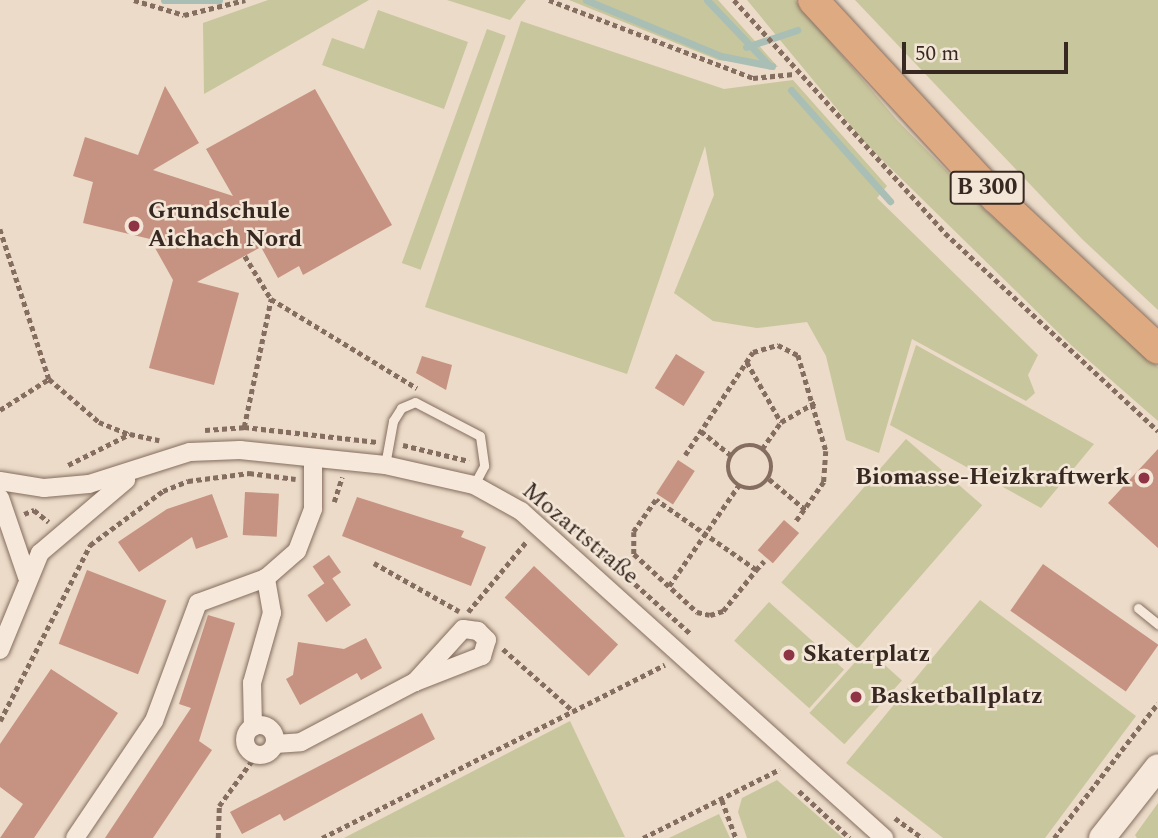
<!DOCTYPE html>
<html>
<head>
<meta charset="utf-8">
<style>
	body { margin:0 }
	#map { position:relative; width:1158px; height:838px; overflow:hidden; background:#ebdbc8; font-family:Spectral,serif }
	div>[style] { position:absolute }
	.green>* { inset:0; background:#c8c69d; transform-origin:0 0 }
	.stream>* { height:7px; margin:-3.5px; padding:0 3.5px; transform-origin:3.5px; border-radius:3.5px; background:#a9bfb5 }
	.building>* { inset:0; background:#c69281; transform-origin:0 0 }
	.path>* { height:4.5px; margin-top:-2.25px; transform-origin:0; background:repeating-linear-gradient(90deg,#856d5f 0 5px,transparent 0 8.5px) }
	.path>.ring { margin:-2.25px; padding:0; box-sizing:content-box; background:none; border:4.5px solid #856d5f; border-radius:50% }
	.roads { filter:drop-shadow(0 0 2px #856d5f) drop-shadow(0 0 2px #856d5f) }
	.service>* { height:9px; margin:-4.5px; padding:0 4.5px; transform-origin:4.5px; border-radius:4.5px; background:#f6e9db }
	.minor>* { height:18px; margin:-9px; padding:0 9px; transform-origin:9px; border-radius:9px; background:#f6e9db }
	.minor>.ring { margin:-9px; padding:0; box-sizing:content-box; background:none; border:18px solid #f6e9db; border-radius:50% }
	.secondary>* { height:26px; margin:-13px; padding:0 13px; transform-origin:13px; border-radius:13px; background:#f6e9db }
	.trunk>* { height:30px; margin:-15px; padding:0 15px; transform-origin:15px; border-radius:15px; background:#deaa82 }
	.dots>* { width:19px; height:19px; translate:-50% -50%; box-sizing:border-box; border:4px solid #f3e6d7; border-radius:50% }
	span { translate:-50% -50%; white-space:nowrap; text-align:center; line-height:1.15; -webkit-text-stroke:5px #f3e6d7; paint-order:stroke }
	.shield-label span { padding:2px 5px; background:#f3e6d7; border:2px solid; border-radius:5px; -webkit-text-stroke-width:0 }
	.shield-label { font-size:23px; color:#372821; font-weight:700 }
	.poi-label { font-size:24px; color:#372821; font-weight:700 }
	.left { translate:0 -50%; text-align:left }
	.right { translate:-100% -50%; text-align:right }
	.street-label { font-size:24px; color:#372821 }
	.scale { position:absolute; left:902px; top:42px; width:166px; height:32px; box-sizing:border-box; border:4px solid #372821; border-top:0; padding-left:9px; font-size:21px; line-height:24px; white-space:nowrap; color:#372821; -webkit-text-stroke:5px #f3e6d7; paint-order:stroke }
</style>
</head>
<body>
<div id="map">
	<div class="green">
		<div style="clip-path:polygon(268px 0,369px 0,204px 94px,203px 23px)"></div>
		<div style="clip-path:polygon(447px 0,526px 0,510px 20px)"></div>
		<div style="clip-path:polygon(569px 0,718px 0,778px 67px,718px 60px)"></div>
		<div style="clip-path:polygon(747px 0,795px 0,897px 120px,983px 208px,1158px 367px,1158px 421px,1071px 345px,866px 144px)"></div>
		<div style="clip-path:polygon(855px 0,1158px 0,1158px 310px,1082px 239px)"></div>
		<div style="clip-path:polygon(378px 10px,468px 42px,444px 109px,322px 65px,332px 38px,364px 49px)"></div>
		<div style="clip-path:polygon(521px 21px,724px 89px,793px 80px,887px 186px,877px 198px,1038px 355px,1028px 375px,1035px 393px,1026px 401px,912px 339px,879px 453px,846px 440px,826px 356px,807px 322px,757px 328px,713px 321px,674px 293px,714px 195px,705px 146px,627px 374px,425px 307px)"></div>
		<div style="left:487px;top:29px;width:20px;height:249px;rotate:20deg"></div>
		<div style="clip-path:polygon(916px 345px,1094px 444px,1041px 508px,890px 425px)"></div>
		<div style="left:906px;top:439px;width:101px;height:190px;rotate:41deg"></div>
		<div style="clip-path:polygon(980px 600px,1136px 716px,1045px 838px,943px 838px,846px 763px)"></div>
		<div style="left:769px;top:602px;width:101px;height:52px;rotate:42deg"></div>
		<div style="left:867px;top:649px;width:47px;height:86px;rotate:42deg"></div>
		<div style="clip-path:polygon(570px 721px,625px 837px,344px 838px)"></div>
		<div style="clip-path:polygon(777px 780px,843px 838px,747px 838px,738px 812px,742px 798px)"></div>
		<div style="clip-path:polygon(1158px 803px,1158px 838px,1137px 838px,1135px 835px)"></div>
		<div style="clip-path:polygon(719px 814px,730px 838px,669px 838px)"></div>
	</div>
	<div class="stream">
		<div style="left:164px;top:0;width:55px"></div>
		<div style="left:586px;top:0;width:146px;rotate:22.5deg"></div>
		<div style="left:721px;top:56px;width:52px;rotate:11.1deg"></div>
		<div style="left:707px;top:0;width:90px;rotate:46.4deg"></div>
		<div style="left:746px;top:47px;width:54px;rotate:-18.4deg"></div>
		<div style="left:791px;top:90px;width:149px;rotate:48.3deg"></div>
	</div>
	<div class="building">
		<div style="clip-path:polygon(165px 86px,199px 143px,153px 170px,233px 196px,206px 149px,315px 89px,392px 225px,303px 275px,299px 266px,278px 278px,261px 247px,197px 282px,239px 293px,214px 385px,149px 368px,173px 280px,150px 239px,83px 223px,93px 182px,73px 176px,85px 137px,138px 155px)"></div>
		<div style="left:676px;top:354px;width:34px;height:40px;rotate:32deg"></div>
		<div style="clip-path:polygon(422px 356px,452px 365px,446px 390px,416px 373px)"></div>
		<div style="clip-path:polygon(1158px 449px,1158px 548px,1108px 503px)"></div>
		<div style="left:678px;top:460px;width:20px;height:40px;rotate:33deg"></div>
		<div style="left:245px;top:492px;width:34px;height:43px;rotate:3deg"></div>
		<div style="clip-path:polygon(212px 494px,228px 537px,196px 549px,192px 537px,139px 572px,118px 542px,167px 509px)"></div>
		<div style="clip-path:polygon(357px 497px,464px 531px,461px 537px,486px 547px,471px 586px,342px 536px)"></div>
		<div style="left:784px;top:520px;width:20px;height:40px;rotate:41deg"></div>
		<div style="left:329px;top:555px;width:21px;height:20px;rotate:55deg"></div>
		<div style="left:1043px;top:564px;width:141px;height:57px;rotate:35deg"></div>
		<div style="left:534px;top:566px;width:115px;height:43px;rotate:43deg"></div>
		<div style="left:87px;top:570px;width:85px;height:79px;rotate:21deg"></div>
		<div style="left:332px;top:578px;width:33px;height:30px;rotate:55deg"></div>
		<div style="clip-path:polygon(208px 615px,235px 623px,199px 741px,212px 750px,153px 838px,105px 838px,191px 708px,179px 704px)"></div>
		<div style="clip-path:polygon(366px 638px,382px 668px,361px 680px,357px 673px,300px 705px,286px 679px,293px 675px,298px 642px,344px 649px)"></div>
		<div style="clip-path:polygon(51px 669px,118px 713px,34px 838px,0 838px,23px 804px,0 787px,0 744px)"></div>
		<div style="clip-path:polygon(422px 713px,435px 739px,284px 821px,280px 814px,242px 834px,230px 812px)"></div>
	</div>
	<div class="path">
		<div style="left:134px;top:0;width:52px;rotate:16.7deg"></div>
		<div style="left:184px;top:15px;width:63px;rotate:-13.8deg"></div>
		<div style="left:549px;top:0;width:218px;rotate:20.9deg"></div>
		<div style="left:753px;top:78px;width:41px;rotate:-5.6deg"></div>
		<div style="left:734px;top:0;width:314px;rotate:47.8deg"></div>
		<div style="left:945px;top:233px;width:291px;rotate:42.9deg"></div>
		<div style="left:0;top:229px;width:158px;rotate:71.9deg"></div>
		<div style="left:49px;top:379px;width:66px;rotate:40.7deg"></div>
		<div style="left:99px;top:422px;width:32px;rotate:22deg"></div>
		<div style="left:245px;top:256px;width:50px;rotate:58.8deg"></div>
		<div style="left:271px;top:299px;width:171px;rotate:31.4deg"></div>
		<div style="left:747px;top:362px;width:69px;rotate:60.5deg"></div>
		<div style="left:0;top:410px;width:58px;rotate:-32.3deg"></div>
		<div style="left:244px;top:427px;width:131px;rotate:-78.1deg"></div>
		<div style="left:205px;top:430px;width:39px;rotate:-4deg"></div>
		<div style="left:244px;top:427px;width:134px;rotate:6.4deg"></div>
		<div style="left:701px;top:431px;width:40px;rotate:39deg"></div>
		<div style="left:403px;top:445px;width:68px;rotate:13.6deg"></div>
		<div class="ring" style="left:728px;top:445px;width:39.5px;height:39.5px"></div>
		<div style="left:762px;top:449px;width:33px;rotate:-55deg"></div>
		<div style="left:781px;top:422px;width:40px;rotate:-29.7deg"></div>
		<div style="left:685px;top:455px;width:123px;rotate:-56.6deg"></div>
		<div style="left:753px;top:352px;width:26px;rotate:-16deg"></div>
		<div style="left:778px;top:345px;width:22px;rotate:27deg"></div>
		<div style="left:798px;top:355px;width:100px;rotate:73.7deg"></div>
		<div style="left:826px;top:451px;width:31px;rotate:94deg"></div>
		<div style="left:824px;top:482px;width:50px;rotate:125.3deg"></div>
		<div style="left:68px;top:465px;width:69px;rotate:-26.6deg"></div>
		<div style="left:130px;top:434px;width:30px;rotate:12deg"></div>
		<div style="left:769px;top:479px;width:48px;rotate:40deg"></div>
		<div style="left:334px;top:502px;width:26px;rotate:-72deg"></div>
		<div style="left:24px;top:514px;width:11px;rotate:-22deg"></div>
		<div style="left:34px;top:510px;width:19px;rotate:39deg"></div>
		<div style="left:559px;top:516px;width:177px;rotate:41.8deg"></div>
		<div style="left:374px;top:563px;width:98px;rotate:29.5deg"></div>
		<div style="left:756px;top:570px;width:122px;rotate:-145deg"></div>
		<div style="left:656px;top:500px;width:39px;rotate:125deg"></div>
		<div style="left:634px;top:532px;width:22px;rotate:90deg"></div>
		<div style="left:634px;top:554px;width:86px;rotate:42.6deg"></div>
		<div style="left:697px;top:612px;width:13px;rotate:13deg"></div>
		<div style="left:710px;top:615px;width:14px;rotate:-17deg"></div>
		<div style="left:723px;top:611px;width:53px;rotate:-51.2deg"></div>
		<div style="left:756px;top:570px;width:12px;rotate:-48deg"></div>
		<div style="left:669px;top:586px;width:123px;rotate:-55.3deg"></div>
		<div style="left:468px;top:612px;width:91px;rotate:-50.4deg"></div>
		<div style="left:503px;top:649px;width:94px;rotate:41.5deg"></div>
		<div style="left:0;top:721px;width:198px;rotate:-62.9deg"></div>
		<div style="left:90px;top:545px;width:91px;rotate:-36.5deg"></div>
		<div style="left:163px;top:491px;width:27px;rotate:-22deg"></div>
		<div style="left:188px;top:481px;width:62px;rotate:-7.5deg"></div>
		<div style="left:249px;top:473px;width:47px;rotate:7.3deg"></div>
		<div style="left:799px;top:791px;width:69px;rotate:42.7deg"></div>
		<div style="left:722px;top:800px;width:40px;rotate:69.8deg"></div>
		<div style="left:895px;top:818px;width:34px;rotate:36deg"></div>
		<div style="left:218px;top:838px;width:32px;rotate:-88deg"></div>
		<div style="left:219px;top:806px;width:63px;rotate:-54deg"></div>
		<div style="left:322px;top:838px;width:384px;rotate:-26.8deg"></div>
		<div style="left:643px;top:838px;width:153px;rotate:-26.7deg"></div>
		<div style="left:1054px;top:838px;width:170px;rotate:-52.4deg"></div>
	</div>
	<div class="roads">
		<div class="service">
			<div style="left:385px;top:465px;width:45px;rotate:-79.7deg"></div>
			<div style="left:393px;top:421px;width:15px;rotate:-58deg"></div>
			<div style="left:401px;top:408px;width:15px;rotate:-23deg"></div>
			<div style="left:415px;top:402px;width:73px;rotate:27.6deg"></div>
			<div style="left:480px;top:436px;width:30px;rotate:82deg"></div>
			<div style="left:484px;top:466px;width:21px;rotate:118deg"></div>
			<div style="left:1138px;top:608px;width:26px;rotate:39deg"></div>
		</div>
		<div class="minor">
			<div style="left:0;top:481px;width:45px;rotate:9deg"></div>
			<div style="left:44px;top:488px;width:45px;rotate:-5.1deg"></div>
			<div style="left:89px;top:484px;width:106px;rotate:-17.6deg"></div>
			<div style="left:190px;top:452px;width:50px;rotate:-2.3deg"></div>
			<div style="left:240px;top:450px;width:146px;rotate:5.9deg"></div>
			<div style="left:385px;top:465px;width:91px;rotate:12.7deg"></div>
			<div style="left:474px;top:485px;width:54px;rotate:29deg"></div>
			<div style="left:521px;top:511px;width:489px;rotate:42deg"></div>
			<div style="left:0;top:498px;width:83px;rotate:71.1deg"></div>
			<div style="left:0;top:650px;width:105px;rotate:-67.6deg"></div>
			<div style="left:40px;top:553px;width:113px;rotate:-40.3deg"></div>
			<div class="ring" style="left:245px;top:725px;width:12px;height:12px"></div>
			<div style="left:253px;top:727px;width:44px;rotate:-91.3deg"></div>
			<div style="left:252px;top:683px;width:73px;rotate:-74.1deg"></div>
			<div style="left:272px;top:613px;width:36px;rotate:-100deg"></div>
			<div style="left:275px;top:744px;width:26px;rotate:-4deg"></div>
			<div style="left:301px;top:742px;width:129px;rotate:-27.8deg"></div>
			<div style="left:415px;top:682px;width:72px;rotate:-21.2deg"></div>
			<div style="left:482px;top:656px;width:17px;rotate:-73deg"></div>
			<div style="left:487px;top:640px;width:13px;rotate:-135deg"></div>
			<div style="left:478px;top:631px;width:15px;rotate:-172deg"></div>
			<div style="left:463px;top:629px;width:72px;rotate:132.2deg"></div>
			<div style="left:75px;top:838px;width:141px;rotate:-56deg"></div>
			<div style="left:154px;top:721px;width:126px;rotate:-69.6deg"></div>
			<div style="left:198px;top:603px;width:72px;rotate:-20.2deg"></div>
			<div style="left:266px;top:578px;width:41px;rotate:-41.1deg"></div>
			<div style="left:297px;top:551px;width:45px;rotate:-69.1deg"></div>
			<div style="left:313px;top:509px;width:51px;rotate:-90deg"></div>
		</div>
		<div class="secondary">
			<div style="left:1102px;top:838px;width:90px;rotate:-51.7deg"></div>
		</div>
		<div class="trunk">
			<div style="left:813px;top:0;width:270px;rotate:47.3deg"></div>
			<div style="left:996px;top:198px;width:221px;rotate:43deg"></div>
		</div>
	</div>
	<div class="dots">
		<div style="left:134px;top:226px;background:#8f3444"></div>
		<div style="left:1144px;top:478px;background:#8f3444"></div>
		<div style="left:789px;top:655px;background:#8f3444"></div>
		<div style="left:856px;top:697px;background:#8f3444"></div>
	</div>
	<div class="shield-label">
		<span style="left:987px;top:188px">B 300</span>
	</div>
	<div class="poi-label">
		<span class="left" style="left:148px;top:226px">Grundschule<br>Aichach Nord</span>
		<span class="right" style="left:1130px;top:478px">Biomasse-Heizkraftwerk</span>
		<span class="left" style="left:803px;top:655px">Skaterplatz</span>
		<span class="left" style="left:870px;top:697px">Basketballplatz</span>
	</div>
	<div class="street-label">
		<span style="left:580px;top:534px;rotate:40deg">Mozartstraße</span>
	</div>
	<div class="scale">50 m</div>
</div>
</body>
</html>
